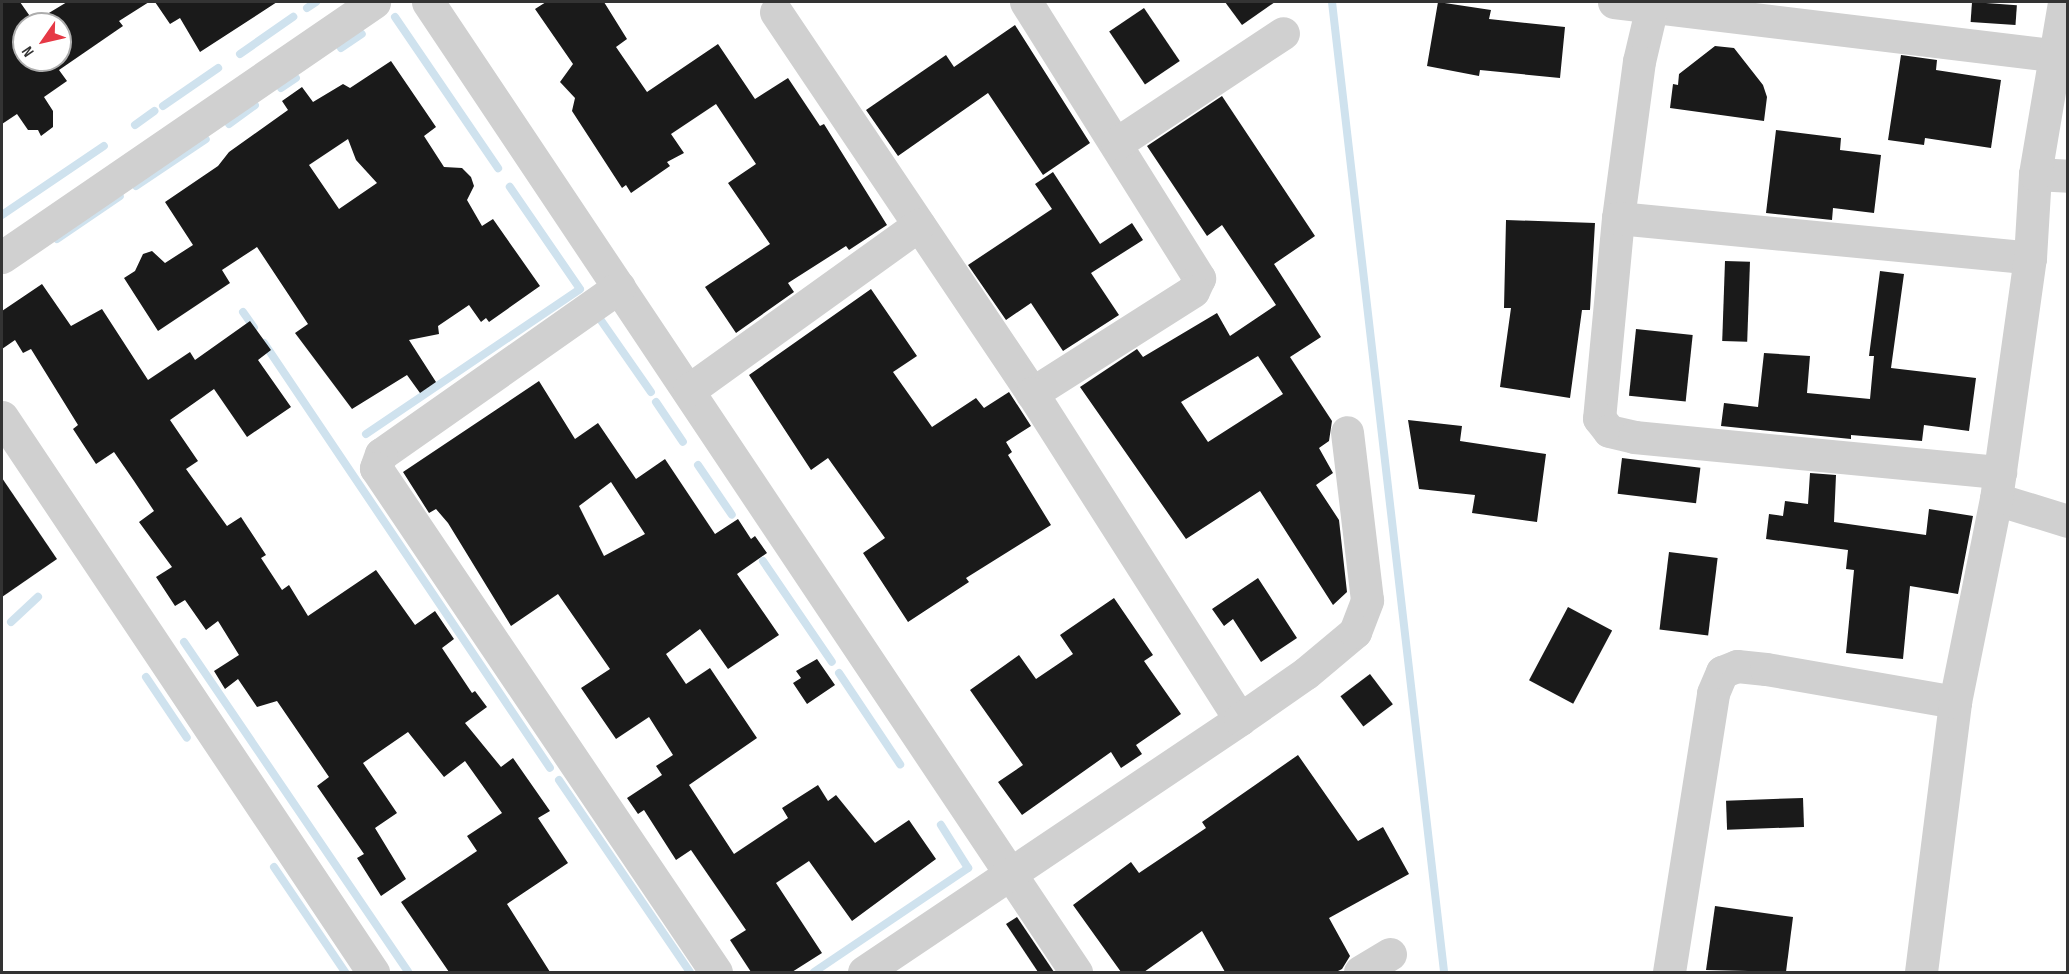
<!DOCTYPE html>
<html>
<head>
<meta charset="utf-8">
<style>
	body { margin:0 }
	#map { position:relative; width:2069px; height:974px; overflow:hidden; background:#fff; font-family:"Sofia Sans Condensed",sans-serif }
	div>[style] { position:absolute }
	.stream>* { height:8px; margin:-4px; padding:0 4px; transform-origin:4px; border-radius:4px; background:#cfe2ee }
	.building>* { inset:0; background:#1a1a1a; transform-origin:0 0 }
	.minor>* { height:33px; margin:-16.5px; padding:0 16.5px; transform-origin:16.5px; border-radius:16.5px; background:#d0d0d0 }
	span { translate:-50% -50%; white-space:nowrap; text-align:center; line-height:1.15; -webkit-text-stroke:6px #fff; paint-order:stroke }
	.frame { position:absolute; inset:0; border:3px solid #333; pointer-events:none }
	.north { position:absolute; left:12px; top:12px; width:60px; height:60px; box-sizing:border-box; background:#fff; border:2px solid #adadad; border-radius:50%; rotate:236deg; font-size:16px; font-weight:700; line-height:24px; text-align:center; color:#333 }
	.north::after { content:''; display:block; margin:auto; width:21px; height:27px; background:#e63946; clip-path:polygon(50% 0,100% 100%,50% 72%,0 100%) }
</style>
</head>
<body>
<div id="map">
	<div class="stream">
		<div style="left:1332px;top:2px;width:976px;rotate:83.41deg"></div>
		<div style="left:307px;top:8px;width:11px;rotate:-34deg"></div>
		<div style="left:395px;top:17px;width:183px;rotate:55.7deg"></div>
		<div style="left:341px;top:48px;width:25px;rotate:-34deg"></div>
		<div style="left:240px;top:54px;width:65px;rotate:-34.9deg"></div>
		<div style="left:281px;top:88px;width:18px;rotate:-34deg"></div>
		<div style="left:163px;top:106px;width:67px;rotate:-34.6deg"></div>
		<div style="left:229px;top:124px;width:32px;rotate:-36deg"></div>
		<div style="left:135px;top:125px;width:24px;rotate:-36deg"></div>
		<div style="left:136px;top:186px;width:84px;rotate:-33.9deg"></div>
		<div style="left:2px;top:215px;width:123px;rotate:-34.1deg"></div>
		<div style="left:57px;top:239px;width:76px;rotate:-34.3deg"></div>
		<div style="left:243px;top:312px;width:19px;rotate:55deg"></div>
		<div style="left:600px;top:319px;width:89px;rotate:55.1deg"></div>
		<div style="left:264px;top:343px;width:512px;rotate:56.06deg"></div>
		<div style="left:656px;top:402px;width:48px;rotate:56deg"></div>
		<div style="left:366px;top:434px;width:258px;rotate:-34.1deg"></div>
		<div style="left:580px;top:289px;width:124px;rotate:-124.5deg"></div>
		<div style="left:698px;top:465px;width:60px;rotate:55.8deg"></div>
		<div style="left:763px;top:561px;width:122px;rotate:55.7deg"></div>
		<div style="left:11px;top:622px;width:37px;rotate:-43deg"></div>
		<div style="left:184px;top:642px;width:399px;rotate:55.8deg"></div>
		<div style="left:839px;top:673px;width:110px;rotate:56.2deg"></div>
		<div style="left:146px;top:677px;width:73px;rotate:56.1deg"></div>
		<div style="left:559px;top:780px;width:232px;rotate:55.7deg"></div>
		<div style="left:274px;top:867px;width:127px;rotate:55.9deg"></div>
		<div style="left:814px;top:972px;width:186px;rotate:-34deg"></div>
		<div style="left:968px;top:868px;width:51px;rotate:-122.1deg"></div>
	</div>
	<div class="building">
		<div style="clip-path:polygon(evenodd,2px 2px,20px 2px,34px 22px,67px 2px,149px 2px,119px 21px,123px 26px,59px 70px,67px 81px,44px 97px,53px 111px,53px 127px,41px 136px,38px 130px,28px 130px,17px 114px,2px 124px,2px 2px,24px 24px,60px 24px,60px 60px,24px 60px,24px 24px)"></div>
		<div style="clip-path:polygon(155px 2px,277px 2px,200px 52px,180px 18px,170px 24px)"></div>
		<div style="clip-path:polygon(546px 2px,604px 2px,627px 39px,616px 47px,647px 92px,718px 44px,755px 99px,788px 78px,820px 126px,824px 124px,887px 225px,849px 250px,846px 246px,788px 283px,794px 292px,736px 333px,705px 287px,770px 244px,728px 183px,756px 164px,716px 104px,671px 134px,684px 153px,667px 162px,670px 166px,631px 193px,626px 185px,622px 188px,572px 111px,575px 98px,560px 82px,573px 64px,535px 9px)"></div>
		<div style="clip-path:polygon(1225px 2px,1275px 2px,1242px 25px)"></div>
		<div style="clip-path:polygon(1438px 2px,1491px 10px,1489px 19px,1565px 27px,1560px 78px,1480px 70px,1479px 76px,1427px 66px)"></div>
		<div style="left:1972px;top:2px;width:45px;height:20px;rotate:4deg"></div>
		<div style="left:1144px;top:8px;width:64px;height:42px;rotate:56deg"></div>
		<div style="clip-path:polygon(1015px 25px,1090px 143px,1043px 175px,988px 93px,898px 156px,866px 110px,946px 55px,954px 67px)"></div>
		<div style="clip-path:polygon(1715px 46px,1734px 48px,1763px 85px,1767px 97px,1764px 121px,1670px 108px,1673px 84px,1678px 85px,1679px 74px)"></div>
		<div style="clip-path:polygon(1901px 55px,1937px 60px,1936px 70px,2001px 80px,1991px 148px,1925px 138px,1924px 145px,1888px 140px)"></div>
		<div style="clip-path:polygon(evenodd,391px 61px,436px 127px,424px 136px,444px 167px,462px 168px,471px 177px,474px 186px,467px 200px,482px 226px,493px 219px,540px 286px,489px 322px,486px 318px,481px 322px,469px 305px,438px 326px,439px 334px,409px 340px,436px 382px,420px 393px,407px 375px,352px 409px,295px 333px,308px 324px,257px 247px,222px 270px,230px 283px,158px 331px,124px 278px,135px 271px,143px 254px,152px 251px,165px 263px,193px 245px,165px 202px,218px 166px,229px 152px,288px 110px,282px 101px,302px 87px,313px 102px,343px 84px,350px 88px,391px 61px,348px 139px,356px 160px,377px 183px,339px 209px,309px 165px,348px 139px)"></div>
		<div style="clip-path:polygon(evenodd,1222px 96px,1315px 236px,1274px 264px,1321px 337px,1290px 357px,1332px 421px,1329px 441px,1319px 448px,1333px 473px,1316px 485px,1339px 520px,1347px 592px,1333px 605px,1260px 491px,1186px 539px,1080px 387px,1137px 349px,1143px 357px,1217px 313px,1230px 336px,1276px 305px,1222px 225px,1207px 236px,1147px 146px,1222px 96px,1258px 356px,1283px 394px,1208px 442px,1181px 402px,1258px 356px)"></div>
		<div style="clip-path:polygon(1776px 130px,1841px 138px,1840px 150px,1881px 155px,1874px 213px,1833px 208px,1832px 220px,1766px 213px)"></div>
		<div style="clip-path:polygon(1053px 172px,1100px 244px,1132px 223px,1143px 240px,1091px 273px,1119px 315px,1063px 351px,1031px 303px,1006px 320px,968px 265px,1052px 209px,1035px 184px)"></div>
		<div style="clip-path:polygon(1506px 220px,1595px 223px,1590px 310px,1582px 310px,1570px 398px,1500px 387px,1511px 308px,1504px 308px)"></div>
		<div style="left:1725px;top:261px;width:25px;height:80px;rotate:2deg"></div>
		<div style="clip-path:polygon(1880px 271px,1904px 274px,1891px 368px,1976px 378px,1969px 431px,1924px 425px,1922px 441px,1851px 435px,1851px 439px,1721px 426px,1724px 403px,1758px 407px,1764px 353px,1810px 356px,1807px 393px,1870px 399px,1874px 356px,1869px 356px)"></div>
		<div style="clip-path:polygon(42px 284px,71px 326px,102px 309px,148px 380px,190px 352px,195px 360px,250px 321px,271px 350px,258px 360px,291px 407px,247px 437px,214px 389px,170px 420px,198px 461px,186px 469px,227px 526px,241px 517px,266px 555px,261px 558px,282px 590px,289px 585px,308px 616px,376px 570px,415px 625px,435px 611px,454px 639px,442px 648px,472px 693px,475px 691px,487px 707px,465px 723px,501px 767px,513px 758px,550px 811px,538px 818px,568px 863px,507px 904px,550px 972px,449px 972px,401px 902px,477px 851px,467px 836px,502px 813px,465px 761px,444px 777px,408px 732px,363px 763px,397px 813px,375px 828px,406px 879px,381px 896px,357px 858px,364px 854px,317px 786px,329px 777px,277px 701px,257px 707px,238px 679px,225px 689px,214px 671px,239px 655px,218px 621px,206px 630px,185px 600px,175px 606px,156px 577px,172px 567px,139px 522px,154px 511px,134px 481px,114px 452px,96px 464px,73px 429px,78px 425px,31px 349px,23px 353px,15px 340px,2px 349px,2px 311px)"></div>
		<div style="clip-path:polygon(871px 289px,917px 356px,893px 372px,932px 427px,976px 398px,984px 408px,1009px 392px,1031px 426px,1006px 442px,1012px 452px,1008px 455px,1051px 525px,966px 578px,969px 582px,908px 622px,863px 553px,885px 538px,828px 458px,811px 470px,749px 375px)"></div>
		<div style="left:1636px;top:329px;width:57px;height:67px;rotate:6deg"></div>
		<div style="clip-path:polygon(evenodd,539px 381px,575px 439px,598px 423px,636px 479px,665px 459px,715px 534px,738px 519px,751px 539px,755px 536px,767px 553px,737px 574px,779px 635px,728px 669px,700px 629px,666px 654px,686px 684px,710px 668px,757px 738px,689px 785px,734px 854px,788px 818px,782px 808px,818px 785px,828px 801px,836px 795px,875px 843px,909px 820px,936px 859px,852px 921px,809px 861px,776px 883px,822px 953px,792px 972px,751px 972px,730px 940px,746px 930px,691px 850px,676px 860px,644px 810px,638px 814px,627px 798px,662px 775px,656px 766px,673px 755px,649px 717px,616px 739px,581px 688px,610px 669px,558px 594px,511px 626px,448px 523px,436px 509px,429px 513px,403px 472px,539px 381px,611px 482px,645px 534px,604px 556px,579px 506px,611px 482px)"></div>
		<div style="clip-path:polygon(1408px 420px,1462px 426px,1460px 441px,1546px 454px,1537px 522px,1472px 513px,1475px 495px,1419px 489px)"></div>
		<div style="left:1622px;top:458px;width:79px;height:36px;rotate:7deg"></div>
		<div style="clip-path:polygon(1810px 473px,1836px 475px,1834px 522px,1926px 535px,1929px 509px,1973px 516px,1958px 594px,1910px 586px,1903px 659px,1846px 653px,1854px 570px,1846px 569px,1848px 550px,1766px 539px,1769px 514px,1783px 516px,1785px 501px,1808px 504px)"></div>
		<div style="clip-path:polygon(2px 478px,57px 559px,2px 597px)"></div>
		<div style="left:1669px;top:552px;width:49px;height:78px;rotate:7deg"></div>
		<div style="clip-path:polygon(1258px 578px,1297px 638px,1261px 662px,1233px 619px,1224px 626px,1212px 609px)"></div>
		<div style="clip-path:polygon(1114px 598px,1153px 655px,1144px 661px,1181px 714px,1136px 745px,1142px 754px,1121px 768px,1111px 752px,1022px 815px,998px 782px,1023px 765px,970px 690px,1019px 655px,1036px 679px,1073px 654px,1060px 635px)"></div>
		<div style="left:1568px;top:607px;width:50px;height:83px;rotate:28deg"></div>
		<div style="clip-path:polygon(817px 659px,835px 685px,807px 704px,793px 683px,801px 678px,796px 671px)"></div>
		<div style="left:1370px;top:674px;width:38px;height:37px;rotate:53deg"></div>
		<div style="clip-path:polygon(1298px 755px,1358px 841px,1383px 827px,1409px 874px,1329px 918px,1350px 956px,1342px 969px,1336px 972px,1225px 972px,1202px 931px,1144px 972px,1121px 972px,1073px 905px,1131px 862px,1139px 873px,1206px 828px,1202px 822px)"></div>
		<div style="left:1803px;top:798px;width:29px;height:77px;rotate:88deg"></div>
		<div style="clip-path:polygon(1715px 906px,1793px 917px,1786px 972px,1706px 970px)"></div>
		<div style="clip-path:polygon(1017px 917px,1054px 972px,1038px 972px,1006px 924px)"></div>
	</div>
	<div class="minor">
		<div style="left:428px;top:2px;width:1167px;rotate:56.26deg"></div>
		<div style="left:1026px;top:2px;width:326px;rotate:57.9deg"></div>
		<div style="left:1199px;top:278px;width:14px;rotate:115deg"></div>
		<div style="left:1193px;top:291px;width:191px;rotate:147.6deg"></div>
		<div style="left:1614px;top:2px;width:444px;rotate:6.9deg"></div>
		<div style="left:1653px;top:2px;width:61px;rotate:103.3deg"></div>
		<div style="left:1639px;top:61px;width:158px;rotate:97.6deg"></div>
		<div style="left:1618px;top:218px;width:201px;rotate:95.4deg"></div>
		<div style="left:1599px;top:418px;width:16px;rotate:52deg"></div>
		<div style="left:1609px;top:431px;width:26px;rotate:13deg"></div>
		<div style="left:1634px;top:437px;width:368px;rotate:5.5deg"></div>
		<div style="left:776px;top:12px;width:459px;rotate:56.1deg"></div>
		<div style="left:1032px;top:393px;width:387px;rotate:57.5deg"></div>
		<div style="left:1117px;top:143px;width:199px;rotate:-33.5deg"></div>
		<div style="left:2035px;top:174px;width:33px;rotate:3deg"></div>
		<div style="left:1618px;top:218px;width:414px;rotate:5.5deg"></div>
		<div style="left:2px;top:257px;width:451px;rotate:-34.4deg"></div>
		<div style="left:619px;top:287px;width:291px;rotate:144.9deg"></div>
		<div style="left:381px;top:454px;width:15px;rotate:110deg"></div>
		<div style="left:376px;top:468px;width:608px;rotate:56deg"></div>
		<div style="left:689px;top:390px;width:283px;rotate:-35.7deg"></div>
		<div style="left:2px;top:417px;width:668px;rotate:56.24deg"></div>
		<div style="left:1996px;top:499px;width:75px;rotate:17deg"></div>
		<div style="left:864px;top:972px;width:453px;rotate:-33.9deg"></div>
		<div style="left:1240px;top:719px;width:80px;rotate:-34.9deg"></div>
		<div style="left:1306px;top:673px;width:64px;rotate:-39.9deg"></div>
		<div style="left:1355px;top:632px;width:34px;rotate:-69deg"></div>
		<div style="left:1367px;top:600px;width:169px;rotate:-96.8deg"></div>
		<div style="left:1360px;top:972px;width:35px;rotate:-31deg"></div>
		<div style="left:1669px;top:972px;width:282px;rotate:-81deg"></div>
		<div style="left:1713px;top:693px;width:23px;rotate:-67deg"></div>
		<div style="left:1722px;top:672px;width:16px;rotate:-22deg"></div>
		<div style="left:1737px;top:666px;width:29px;rotate:6deg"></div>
		<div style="left:1766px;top:669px;width:192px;rotate:9.9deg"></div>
		<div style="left:1921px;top:972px;width:272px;rotate:-82.8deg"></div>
		<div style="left:1955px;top:702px;width:207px;rotate:-78.6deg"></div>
		<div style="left:1996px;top:499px;width:243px;rotate:-82deg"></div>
		<div style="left:2030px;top:258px;width:84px;rotate:-86.6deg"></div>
		<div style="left:2035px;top:174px;width:174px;rotate:-80.4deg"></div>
	</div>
	<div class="frame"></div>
	<div class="north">N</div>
</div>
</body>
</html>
